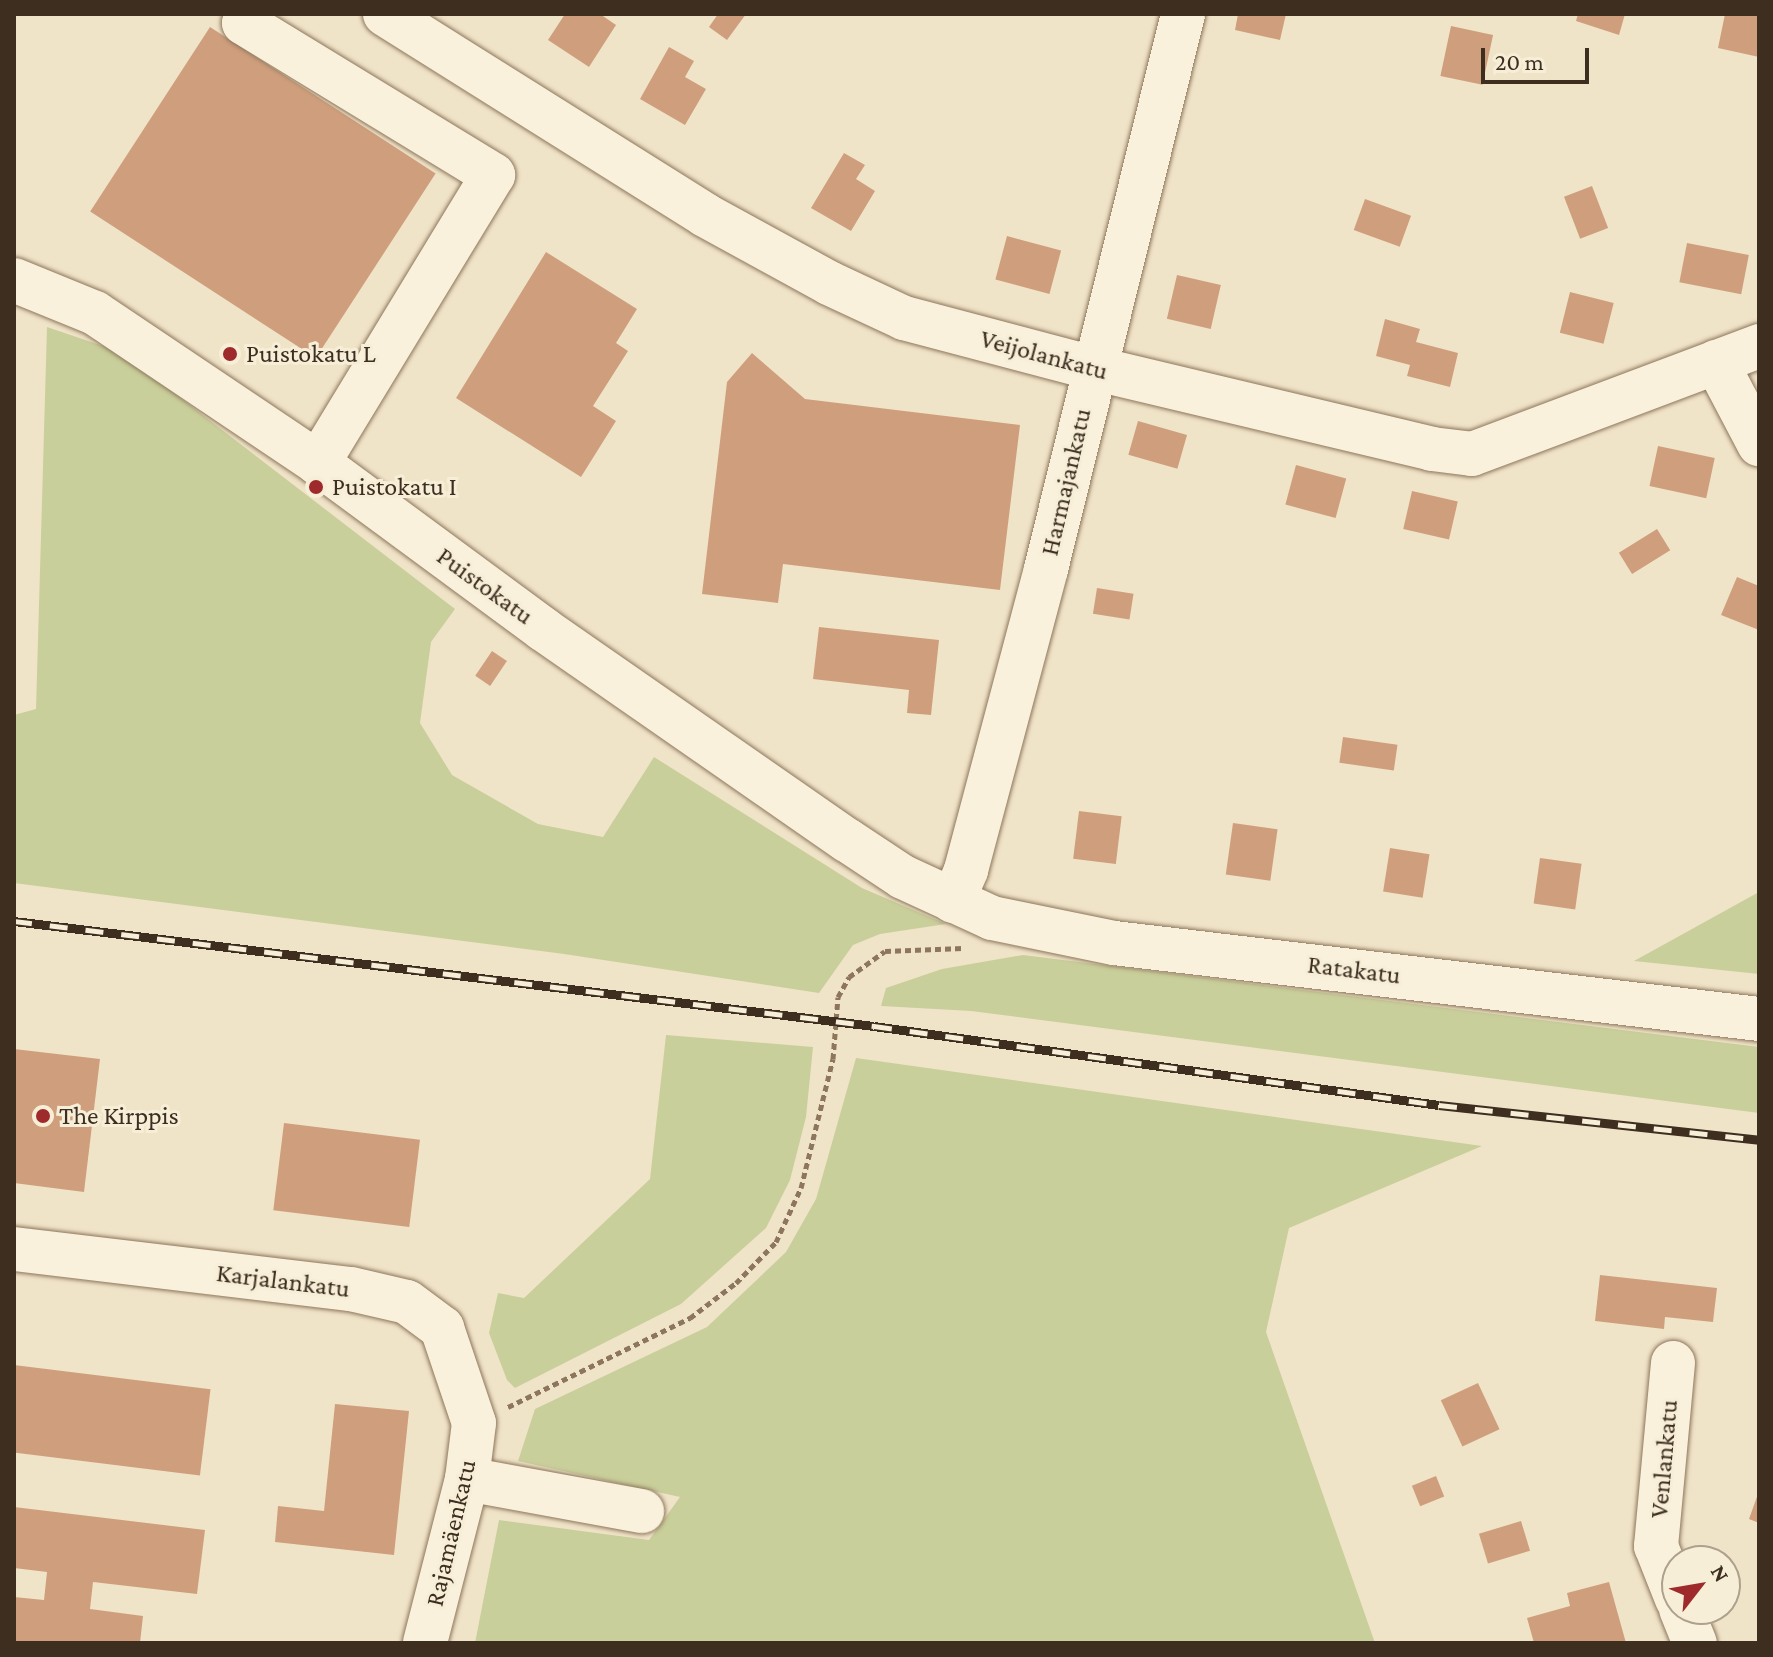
<!DOCTYPE html>
<html>
<head>
<meta charset="utf-8">
<style>
	body { margin:0 }
	#map { position:relative; width:1773px; height:1657px; overflow:hidden; background:#f0e4c8; font-family:"Crimson Pro",serif }
	div>[style] { position:absolute }
	.green>* { inset:0; background:#c9cf9b }
	.building>* { inset:0; background:#cf9f7d; transform-origin:0 0 }
	.path>* { height:5px; margin-top:-2.5px; transform-origin:0; background:repeating-linear-gradient(90deg,#8d765c 0 6px,transparent 0 10px) }
	.roads { filter:drop-shadow(0 0 2px #8d765c) drop-shadow(0 0 2px #8d765c) }
	.minor>* { height:44px; margin:-22px; padding:0 22px; transform-origin:22px; border-radius:22px; background:#faf1dc }
	.rail>* { height:9px; margin-top:-4.5px; transform-origin:0; background:repeating-linear-gradient(90deg,#f7eed8 0 18px,#3d2e20 0 36px); box-sizing:border-box; border-block:2px solid #3d2e20 }
	.dots>* { width:22px; height:22px; translate:-50% -50%; box-sizing:border-box; border:4px solid #f7eed8; border-radius:50% }
	span { translate:-50% -50%; white-space:nowrap; text-align:center; line-height:1.15; -webkit-text-stroke:6px #f7eed8; paint-order:stroke }
	.poi-label { font-size:26px; color:#3d2e20 }
	.left { translate:0 -50%; text-align:left }
	.street-label { font-size:26px; color:#3d2e20 }
	.frame { position:absolute; inset:0; border:16px solid #3d2e20; pointer-events:none }
	.north { position:absolute; left:1661px; top:1545px; width:80px; height:80px; box-sizing:border-box; background:#f7eed8; border:2px solid #ada18e; border-radius:50%; rotate:59deg; font-size:22px; font-weight:700; line-height:32px; text-align:center; color:#3d2e20 }
	.north::after { content:''; display:block; margin:auto; width:28px; height:36px; background:#9e2a2b; clip-path:polygon(50% 0,100% 100%,50% 72%,0 100%) }
	.scale { position:absolute; left:1481px; top:48px; width:108px; height:36px; box-sizing:border-box; border:4px solid #3d2e20; border-top:0; padding-left:10px; font-size:24px; line-height:28px; white-space:nowrap; color:#3d2e20; -webkit-text-stroke:6px #f7eed8; paint-order:stroke }
</style>
</head>
<body>
<div id="map">
	<div class="green">
		<div style="clip-path:polygon(47px 327px,106px 347px,144px 370px,455px 609px,431px 642px,420px 723px,452px 775px,538px 824px,603px 837px,654px 757px,862px 888px,946px 924px,880px 934px,853px 945px,819px 993px,564px 954px,14px 883px,14px 715px,36px 709px)"></div>
		<div style="clip-path:polygon(1759px 892px,1759px 974px,1634px 961px)"></div>
		<div style="clip-path:polygon(1023px 955px,1759px 1047px,1759px 1113px,971px 1011px,881px 1006px,886px 988px,942px 969px)"></div>
		<div style="clip-path:polygon(666px 1035px,813px 1047px,806px 1117px,790px 1180px,766px 1228px,681px 1304px,515px 1388px,507px 1380px,489px 1333px,498px 1293px,524px 1298px,650px 1179px)"></div>
		<div style="clip-path:polygon(856px 1058px,1482px 1146px,1289px 1228px,1266px 1332px,1375px 1643px,475px 1643px,499px 1520px,649px 1540px,680px 1497px,518px 1461px,535px 1409px,707px 1327px,786px 1252px,816px 1199px)"></div>
	</div>
	<div class="building">
		<div style="clip-path:polygon(565px 14px,600px 14px,616px 25px,589px 67px,548px 40px)"></div>
		<div style="clip-path:polygon(718px 14px,746px 14px,727px 40px,709px 27px)"></div>
		<div style="clip-path:polygon(1238px 14px,1286px 14px,1280px 40px,1235px 30px)"></div>
		<div style="clip-path:polygon(1578px 14px,1625px 14px,1619px 35px,1576px 21px)"></div>
		<div style="clip-path:polygon(1725px 14px,1759px 15px,1759px 57px,1718px 48px)"></div>
		<div style="left:1451px;top:26px;width:43px;height:51px;rotate:12deg"></div>
		<div style="left:210px;top:27px;width:269px;height:220px;rotate:33deg"></div>
		<div style="clip-path:polygon(669px 47px,694px 61px,685px 77px,706px 89px,685px 125px,640px 99px)"></div>
		<div style="clip-path:polygon(844px 153px,865px 165px,856px 179px,875px 191px,851px 231px,811px 208px)"></div>
		<div style="left:1592px;top:186px;width:45px;height:30px;rotate:69deg"></div>
		<div style="left:1365px;top:199px;width:49px;height:33px;rotate:20deg"></div>
		<div style="left:1007px;top:236px;width:56px;height:45px;rotate:15deg"></div>
		<div style="left:1687px;top:243px;width:63px;height:40px;rotate:11deg"></div>
		<div style="clip-path:polygon(546px 252px,637px 309px,616px 343px,628px 351px,593px 406px,616px 421px,581px 477px,456px 398px)"></div>
		<div style="left:1177px;top:275px;width:45px;height:45px;rotate:13deg"></div>
		<div style="left:1570px;top:292px;width:45px;height:42px;rotate:14deg"></div>
		<div style="clip-path:polygon(1385px 319px,1420px 329px,1416px 342px,1458px 353px,1450px 387px,1407px 376px,1410px 365px,1376px 356px)"></div>
		<div style="clip-path:polygon(752px 353px,805px 399px,1020px 425px,1000px 590px,783px 564px,778px 603px,702px 594px,727px 382px)"></div>
		<div style="left:1138px;top:421px;width:51px;height:35px;rotate:16deg"></div>
		<div style="left:1658px;top:446px;width:58px;height:41px;rotate:12deg"></div>
		<div style="left:1296px;top:465px;width:52px;height:41px;rotate:15deg"></div>
		<div style="left:1412px;top:491px;width:47px;height:39px;rotate:13deg"></div>
		<div style="left:1657px;top:529px;width:25px;height:45px;rotate:58deg"></div>
		<div style="clip-path:polygon(1737px 577px,1759px 586px,1759px 630px,1721px 615px)"></div>
		<div style="left:1097px;top:588px;width:37px;height:26px;rotate:9deg"></div>
		<div style="clip-path:polygon(819px 627px,939px 640px,931px 715px,907px 713px,909px 690px,813px 679px)"></div>
		<div style="left:492px;top:651px;width:18px;height:30px;rotate:34deg"></div>
		<div style="left:1343px;top:737px;width:55px;height:26px;rotate:8deg"></div>
		<div style="left:1079px;top:811px;width:43px;height:48px;rotate:7deg"></div>
		<div style="left:1233px;top:823px;width:45px;height:52px;rotate:8deg"></div>
		<div style="left:1390px;top:848px;width:40px;height:44px;rotate:9deg"></div>
		<div style="left:1540px;top:858px;width:42px;height:46px;rotate:8deg"></div>
		<div style="clip-path:polygon(14px 1049px,100px 1059px,84px 1192px,14px 1183px)"></div>
		<div style="left:284px;top:1123px;width:137px;height:88px;rotate:7deg"></div>
		<div style="clip-path:polygon(1600px 1275px,1717px 1288px,1713px 1322px,1665px 1317px,1664px 1329px,1595px 1321px)"></div>
		<div style="left:14px;top:1365px;width:198px;height:87px;rotate:7deg"></div>
		<div style="left:1478px;top:1383px;width:51px;height:41px;rotate:65deg"></div>
		<div style="clip-path:polygon(335px 1404px,409px 1411px,394px 1555px,275px 1542px,278px 1506px,324px 1511px)"></div>
		<div style="left:1436px;top:1476px;width:22px;height:26px;rotate:68deg"></div>
		<div style="clip-path:polygon(1759px 1491px,1759px 1523px,1749px 1519px)"></div>
		<div style="clip-path:polygon(14px 1507px,205px 1530px,197px 1594px,93px 1582px,90px 1609px,143px 1616px,140px 1643px,14px 1643px,14px 1597px,44px 1600px,47px 1572px,14px 1568px)"></div>
		<div style="left:1521px;top:1521px;width:31px;height:44px;rotate:73deg"></div>
		<div style="clip-path:polygon(1609px 1582px,1626px 1643px,1534px 1643px,1527px 1618px,1570px 1606px,1567px 1593px)"></div>
	</div>
	<div class="path">
		<div style="left:508px;top:1407px;width:203px;rotate:-26.1deg"></div>
		<div style="left:690px;top:1318px;width:58px;rotate:-37.3deg"></div>
		<div style="left:736px;top:1283px;width:57px;rotate:-45.7deg"></div>
		<div style="left:776px;top:1242px;width:60px;rotate:-65.2deg"></div>
		<div style="left:801px;top:1188px;width:133px;rotate:-76.1deg"></div>
		<div style="left:833px;top:1059px;width:62px;rotate:-85.4deg"></div>
		<div style="left:838px;top:997px;width:23px;rotate:-61deg"></div>
		<div style="left:849px;top:977px;width:44px;rotate:-35.8deg"></div>
		<div style="left:885px;top:951px;width:78px;rotate:-2.2deg"></div>
	</div>
	<div class="roads">
		<div class="minor">
			<div style="left:249px;top:14px;width:10px;rotate:119deg"></div>
			<div style="left:244px;top:23px;width:292px;rotate:31.4deg"></div>
			<div style="left:493px;top:175px;width:337px;rotate:121.3deg"></div>
			<div style="left:385px;top:14px;width:378px;rotate:32.1deg"></div>
			<div style="left:705px;top:215px;width:141px;rotate:28.7deg"></div>
			<div style="left:829px;top:283px;width:83px;rotate:25deg"></div>
			<div style="left:904px;top:318px;width:196px;rotate:14.8deg"></div>
			<div style="left:1093px;top:368px;width:349px;rotate:13.4deg"></div>
			<div style="left:1432px;top:449px;width:40px;rotate:7.1deg"></div>
			<div style="left:1472px;top:454px;width:307px;rotate:-20.6deg"></div>
			<div style="left:14px;top:280px;width:87px;rotate:22.2deg"></div>
			<div style="left:95px;top:313px;width:269px;rotate:33.9deg"></div>
			<div style="left:318px;top:463px;width:280px;rotate:36.4deg"></div>
			<div style="left:543px;top:629px;width:370px;rotate:34.8deg"></div>
			<div style="left:847px;top:840px;width:67px;rotate:33.5deg"></div>
			<div style="left:903px;top:877px;width:98px;rotate:24.7deg"></div>
			<div style="left:992px;top:918px;width:125px;rotate:11.6deg"></div>
			<div style="left:1114px;top:943px;width:649px;rotate:6.72deg"></div>
			<div style="left:1716px;top:362px;width:93px;rotate:62.3deg"></div>
			<div style="left:953px;top:901px;width:34px;rotate:-67deg"></div>
			<div style="left:966px;top:870px;width:311px;rotate:-75.1deg"></div>
			<div style="left:1046px;top:569px;width:572px;rotate:-76.13deg"></div>
			<div style="left:14px;top:1249px;width:339px;rotate:6.8deg"></div>
			<div style="left:351px;top:1289px;width:57px;rotate:13.1deg"></div>
			<div style="left:407px;top:1302px;width:44px;rotate:36.6deg"></div>
			<div style="left:442px;top:1328px;width:100px;rotate:71.4deg"></div>
			<div style="left:474px;top:1423px;width:56px;rotate:97.1deg"></div>
			<div style="left:467px;top:1479px;width:169px;rotate:104.4deg"></div>
			<div style="left:1673px;top:1363px;width:184px;rotate:95.3deg"></div>
			<div style="left:1656px;top:1546px;width:57px;rotate:68.4deg"></div>
			<div style="left:467px;top:1479px;width:178px;rotate:10.4deg"></div>
			<div style="left:1681px;top:1609px;width:37px;rotate:68deg"></div>
		</div>
	</div>
	<div class="rail">
		<div style="left:14px;top:921px;width:866px;rotate:6.96deg"></div>
		<div style="left:874px;top:1026px;width:570px;rotate:7.96deg"></div>
		<div style="left:1439px;top:1105px;width:322px;rotate:6.2deg"></div>
	</div>
	<div class="dots">
		<div style="left:230px;top:354px;background:#9e2a2b"></div>
		<div style="left:316px;top:487px;background:#9e2a2b"></div>
		<div style="left:43px;top:1116px;background:#9e2a2b"></div>
	</div>
	<div class="poi-label">
		<span class="left" style="left:246px;top:354px">Puistokatu L</span>
		<span class="left" style="left:332px;top:487px">Puistokatu I</span>
		<span class="left" style="left:59px;top:1116px">The Kirppis</span>
	</div>
	<div class="street-label">
		<span style="left:1044px;top:355px;rotate:15deg">Veijolankatu</span>
		<span style="left:1066px;top:482px;rotate:-77deg">Harmajankatu</span>
		<span style="left:485px;top:586px;rotate:36deg">Puistokatu</span>
		<span style="left:1354px;top:970px;rotate:7deg">Ratakatu</span>
		<span style="left:283px;top:1281px;rotate:7deg">Karjalankatu</span>
		<span style="left:1664px;top:1459px;rotate:-85deg">Venlankatu</span>
		<span style="left:451px;top:1533px;rotate:-77deg">Rajamäenkatu</span>
	</div>
	<div class="frame"></div>
	<div class="north">N</div>
	<div class="scale">20 m</div>
</div>
</body>
</html>
